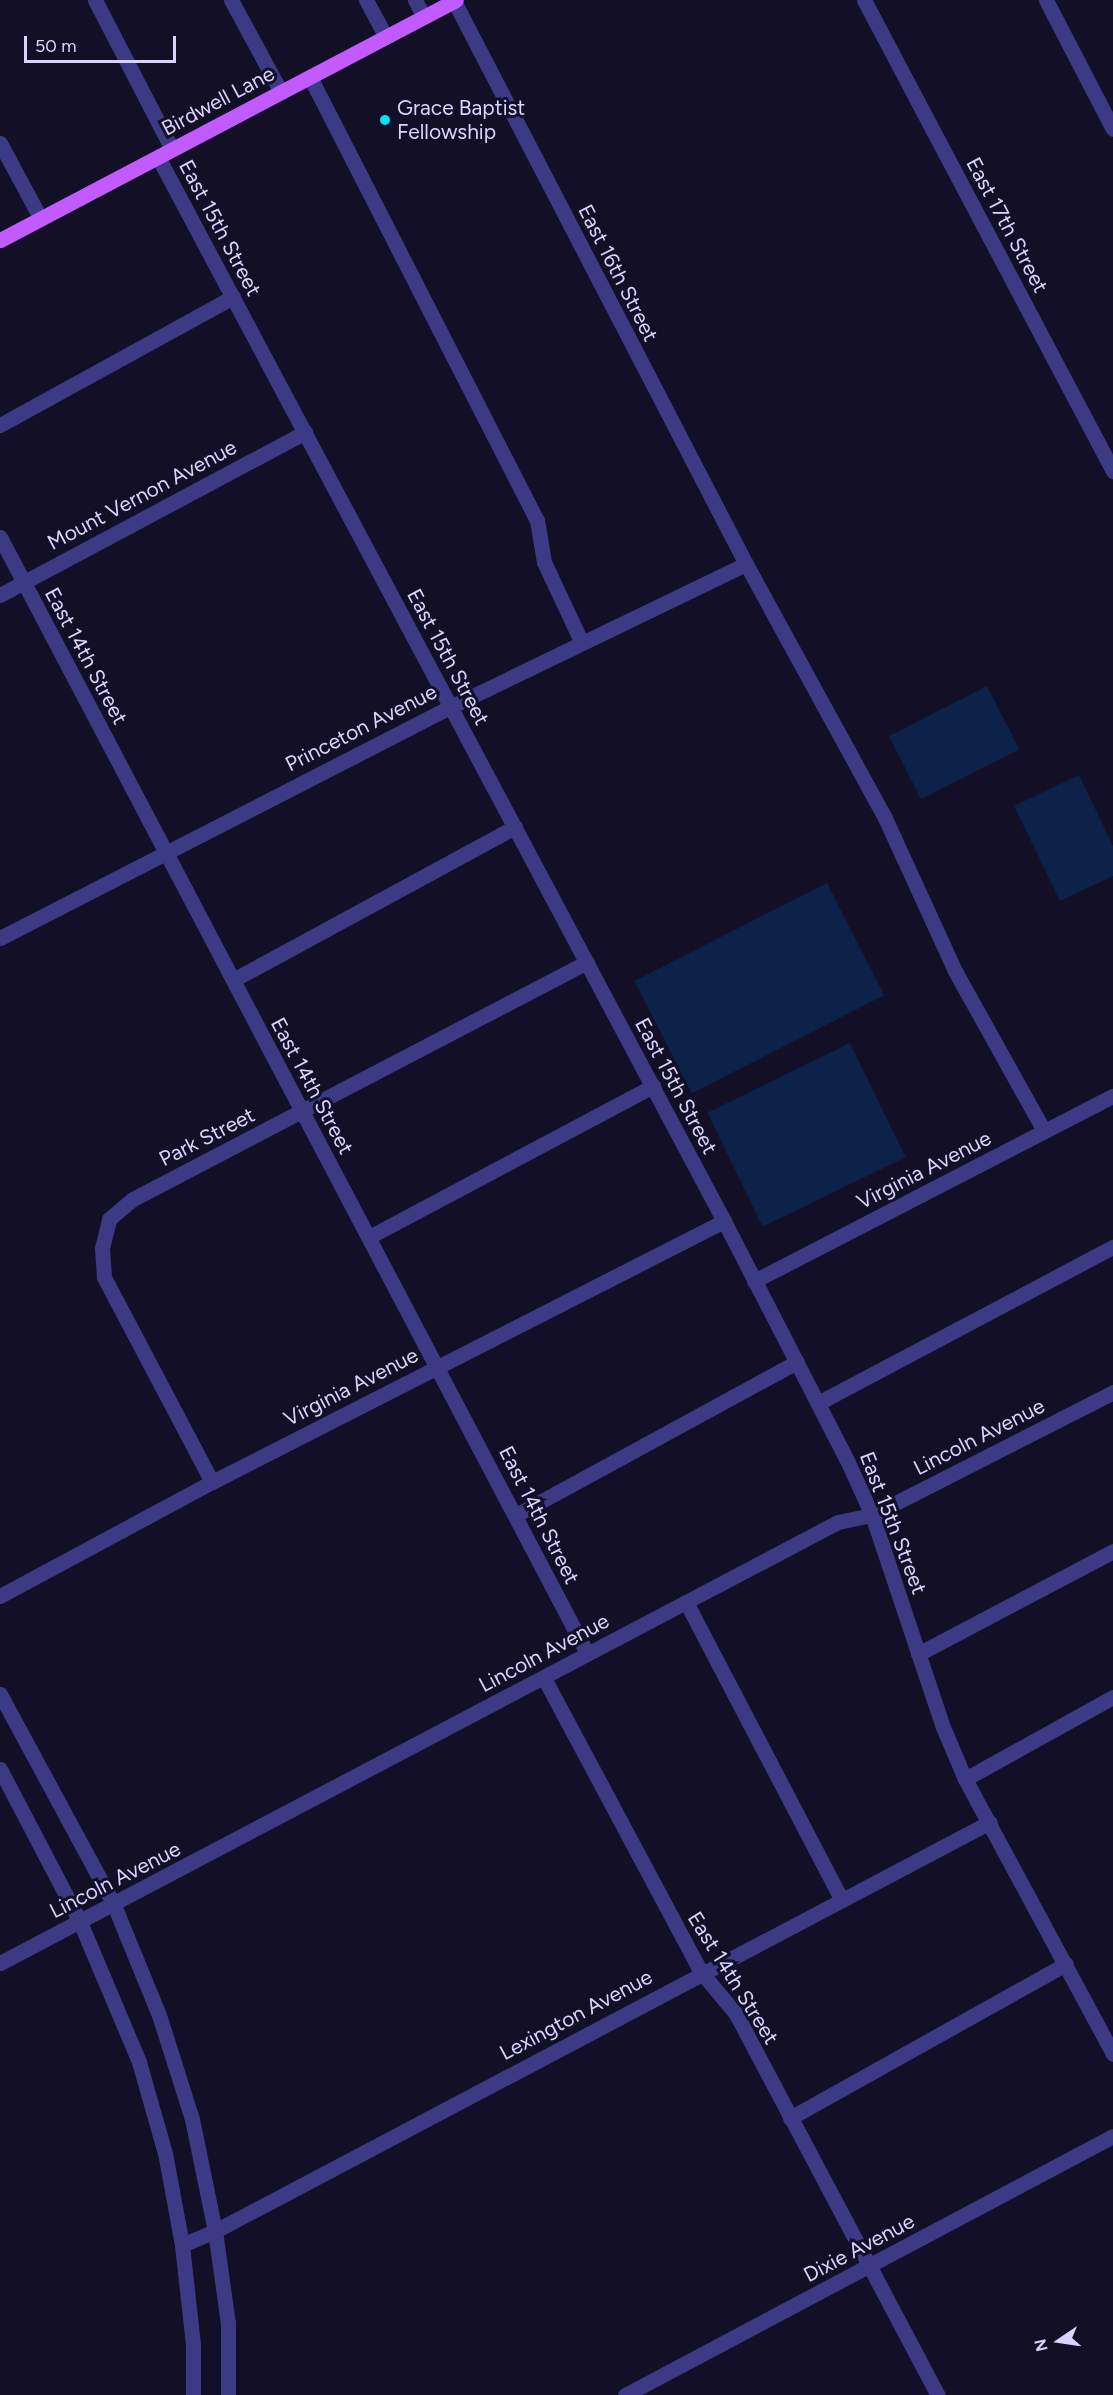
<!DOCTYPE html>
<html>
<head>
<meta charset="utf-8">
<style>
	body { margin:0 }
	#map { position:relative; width:1113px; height:2395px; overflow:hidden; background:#130f26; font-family:Figtree,sans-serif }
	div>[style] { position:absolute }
	.water>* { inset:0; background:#0c2248; transform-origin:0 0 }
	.minor>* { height:15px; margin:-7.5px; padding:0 7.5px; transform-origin:7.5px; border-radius:7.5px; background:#3d3a85 }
	.major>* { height:15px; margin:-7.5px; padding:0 7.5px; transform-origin:7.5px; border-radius:7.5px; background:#c25bff }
	.dots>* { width:16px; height:16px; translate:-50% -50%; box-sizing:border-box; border:3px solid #130f26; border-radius:50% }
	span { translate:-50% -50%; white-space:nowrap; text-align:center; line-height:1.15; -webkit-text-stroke:6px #130f26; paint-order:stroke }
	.street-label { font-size:21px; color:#d9d4ff }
	.poi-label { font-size:21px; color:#d9d4ff }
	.left { translate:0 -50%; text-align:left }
	.north { position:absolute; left:1029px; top:2311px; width:60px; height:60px; -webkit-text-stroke:4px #130f26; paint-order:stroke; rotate:257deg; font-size:16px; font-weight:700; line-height:24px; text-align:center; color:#d9d4ff }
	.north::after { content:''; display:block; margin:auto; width:21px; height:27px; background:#d9d4ff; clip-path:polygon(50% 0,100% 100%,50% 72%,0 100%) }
	.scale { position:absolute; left:24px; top:36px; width:152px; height:27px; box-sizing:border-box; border:3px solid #d9d4ff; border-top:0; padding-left:8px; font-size:18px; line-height:21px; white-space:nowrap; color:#d9d4ff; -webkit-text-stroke:4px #130f26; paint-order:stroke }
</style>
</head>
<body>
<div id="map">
	<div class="water">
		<div style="left:987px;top:686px;width:71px;height:110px;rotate:63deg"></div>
		<div style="clip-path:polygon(1079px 775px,1113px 846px,1113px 876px,1060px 901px,1014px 806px)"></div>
		<div style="left:827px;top:883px;width:126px;height:216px;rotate:63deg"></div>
		<div style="left:850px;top:1043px;width:127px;height:159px;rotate:64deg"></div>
	</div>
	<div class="minor">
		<div style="left:95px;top:0;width:168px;rotate:62.7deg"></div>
		<div style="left:231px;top:0;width:105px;rotate:61.5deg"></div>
		<div style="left:366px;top:0;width:42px;rotate:61.6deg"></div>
		<div style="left:415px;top:0;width:19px;rotate:62deg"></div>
		<div style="left:864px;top:0;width:533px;rotate:62.14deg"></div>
		<div style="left:1046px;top:0;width:145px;rotate:62.6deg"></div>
		<div style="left:454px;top:1px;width:634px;rotate:62.59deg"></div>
		<div style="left:746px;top:564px;width:290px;rotate:61.3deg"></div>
		<div style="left:885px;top:818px;width:168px;rotate:65.4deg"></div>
		<div style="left:955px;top:971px;width:183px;rotate:60.9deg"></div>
		<div style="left:310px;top:77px;width:498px;rotate:62.9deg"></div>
		<div style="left:537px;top:520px;width:43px;rotate:80.5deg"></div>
		<div style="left:544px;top:562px;width:89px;rotate:64.9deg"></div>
		<div style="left:0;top:143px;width:86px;rotate:61.7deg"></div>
		<div style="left:158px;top:157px;width:1205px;rotate:61.99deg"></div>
		<div style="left:724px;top:1221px;width:267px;rotate:62.8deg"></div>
		<div style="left:846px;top:1458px;width:63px;rotate:65.5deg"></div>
		<div style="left:872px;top:1515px;width:224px;rotate:71.5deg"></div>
		<div style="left:943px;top:1727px;width:56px;rotate:67.1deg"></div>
		<div style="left:965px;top:1779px;width:312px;rotate:61.7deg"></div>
		<div style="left:0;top:425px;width:266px;rotate:-28.8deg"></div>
		<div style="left:0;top:537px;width:1261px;rotate:62.26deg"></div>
		<div style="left:0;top:595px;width:346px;rotate:-28.1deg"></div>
		<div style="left:0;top:938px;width:506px;rotate:-27.17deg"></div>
		<div style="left:450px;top:707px;width:329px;rotate:-25.8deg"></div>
		<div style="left:233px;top:980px;width:321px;rotate:-28.5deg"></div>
		<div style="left:369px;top:1237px;width:322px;rotate:-28deg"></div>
		<div style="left:754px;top:1281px;width:404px;rotate:-27.3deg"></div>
		<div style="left:818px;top:1403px;width:334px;rotate:-27.9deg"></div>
		<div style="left:212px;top:1482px;width:232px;rotate:-117.8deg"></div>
		<div style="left:104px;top:1277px;width:29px;rotate:-94deg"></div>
		<div style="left:102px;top:1248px;width:30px;rotate:-76deg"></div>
		<div style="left:109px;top:1219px;width:31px;rotate:-40deg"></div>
		<div style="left:133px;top:1199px;width:512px;rotate:-27.57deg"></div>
		<div style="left:516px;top:1515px;width:320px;rotate:-28.6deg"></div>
		<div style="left:0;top:1596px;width:241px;rotate:-28.3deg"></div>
		<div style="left:212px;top:1482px;width:575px;rotate:-27.01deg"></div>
		<div style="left:686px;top:1602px;width:335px;rotate:62.4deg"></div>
		<div style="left:918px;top:1654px;width:221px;rotate:-27.8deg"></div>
		<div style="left:544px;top:1678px;width:333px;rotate:61.9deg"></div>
		<div style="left:701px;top:1972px;width:55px;rotate:50.2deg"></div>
		<div style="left:736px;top:2014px;width:431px;rotate:62.1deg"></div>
		<div style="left:0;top:1694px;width:240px;rotate:61.6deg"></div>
		<div style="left:114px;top:1905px;width:119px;rotate:67.8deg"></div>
		<div style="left:159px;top:2015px;width:109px;rotate:72.4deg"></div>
		<div style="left:192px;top:2119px;width:114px;rotate:78.4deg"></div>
		<div style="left:215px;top:2231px;width:93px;rotate:82deg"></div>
		<div style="left:228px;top:2323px;width:72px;rotate:90deg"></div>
		<div style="left:0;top:1769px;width:173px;rotate:62.4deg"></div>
		<div style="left:80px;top:1922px;width:152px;rotate:67.1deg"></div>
		<div style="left:139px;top:2062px;width:95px;rotate:74.1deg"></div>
		<div style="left:165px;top:2153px;width:94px;rotate:79.5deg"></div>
		<div style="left:182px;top:2245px;width:101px;rotate:83.7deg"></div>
		<div style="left:193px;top:2345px;width:50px;rotate:90deg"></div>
		<div style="left:965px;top:1779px;width:169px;rotate:-29deg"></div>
		<div style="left:0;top:1963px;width:947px;rotate:-27.76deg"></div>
		<div style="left:838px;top:1522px;width:35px;rotate:-12deg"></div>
		<div style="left:872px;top:1515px;width:271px;rotate:-27deg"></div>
		<div style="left:790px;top:2118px;width:316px;rotate:-29.2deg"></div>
		<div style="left:182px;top:2245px;width:36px;rotate:-23deg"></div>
		<div style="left:215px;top:2231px;width:876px;rotate:-27.82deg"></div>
		<div style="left:625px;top:2395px;width:552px;rotate:-27.96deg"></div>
	</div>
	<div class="major">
		<div style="left:0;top:240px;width:515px;rotate:-27.76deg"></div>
	</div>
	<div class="dots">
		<div style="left:385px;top:120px;background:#00e5ff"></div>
	</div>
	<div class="street-label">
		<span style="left:218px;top:101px;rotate:-28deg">Birdwell Lane</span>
		<span style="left:1007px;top:225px;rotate:62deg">East 17th Street</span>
		<span style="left:220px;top:228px;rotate:62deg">East 15th Street</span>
		<span style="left:618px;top:273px;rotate:63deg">East 16th Street</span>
		<span style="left:142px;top:495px;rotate:-28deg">Mount Vernon Avenue</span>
		<span style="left:86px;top:656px;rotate:62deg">East 14th Street</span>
		<span style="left:448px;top:657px;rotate:62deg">East 15th Street</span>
		<span style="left:361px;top:728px;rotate:-27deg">Princeton Avenue</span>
		<span style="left:312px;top:1086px;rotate:62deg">East 14th Street</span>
		<span style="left:676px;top:1086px;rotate:62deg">East 15th Street</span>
		<span style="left:207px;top:1137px;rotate:-27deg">Park Street</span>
		<span style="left:924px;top:1170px;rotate:-27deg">Virginia Avenue</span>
		<span style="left:351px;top:1387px;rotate:-27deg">Virginia Avenue</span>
		<span style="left:979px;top:1437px;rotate:-27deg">Lincoln Avenue</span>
		<span style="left:539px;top:1515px;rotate:63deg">East 14th Street</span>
		<span style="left:893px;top:1523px;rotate:69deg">East 15th Street</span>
		<span style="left:544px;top:1653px;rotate:-28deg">Lincoln Avenue</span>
		<span style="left:115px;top:1880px;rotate:-27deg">Lincoln Avenue</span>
		<span style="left:733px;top:1978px;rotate:58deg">East 14th Street</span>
		<span style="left:576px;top:2015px;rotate:-28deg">Lexington Avenue</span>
		<span style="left:859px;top:2248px;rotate:-28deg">Dixie Avenue</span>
	</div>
	<div class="poi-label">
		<span class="left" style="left:397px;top:120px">Grace Baptist<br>Fellowship</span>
	</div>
	<div class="north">N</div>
	<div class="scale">50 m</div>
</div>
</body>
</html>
